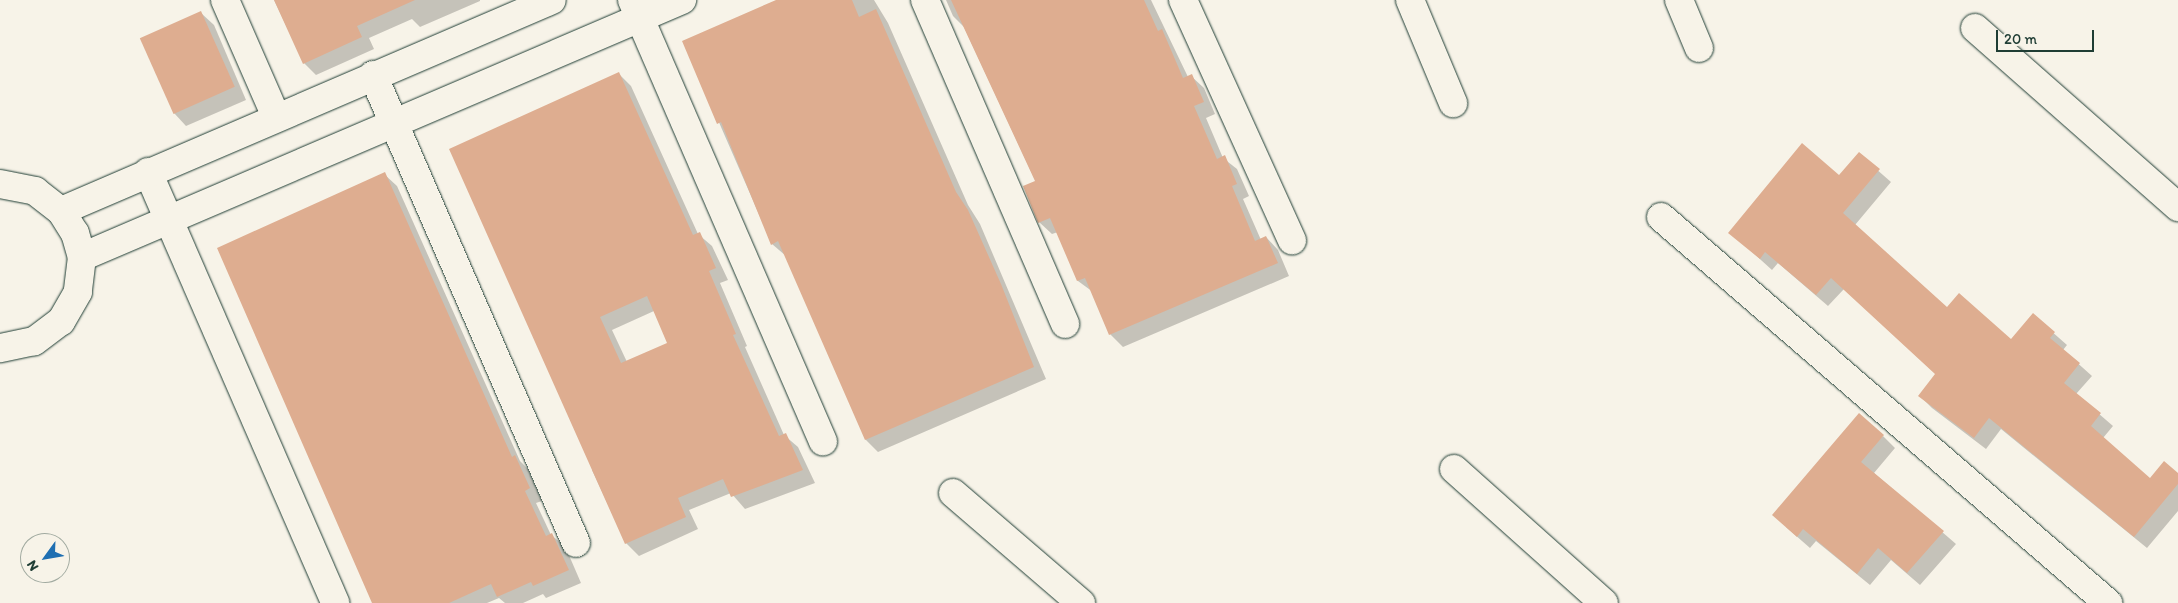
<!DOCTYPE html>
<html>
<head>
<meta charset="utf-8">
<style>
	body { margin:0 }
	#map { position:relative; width:2178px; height:603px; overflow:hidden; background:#f7f3e8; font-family:Itim,sans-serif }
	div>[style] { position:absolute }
	.shadow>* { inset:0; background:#0003 }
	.building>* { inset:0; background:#dead90; transform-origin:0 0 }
	.roads { filter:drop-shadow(0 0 1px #1f3d34) drop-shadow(0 0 1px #1f3d34) }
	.minor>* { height:28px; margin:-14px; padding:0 14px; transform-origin:14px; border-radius:14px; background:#f7f3e8 }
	span { translate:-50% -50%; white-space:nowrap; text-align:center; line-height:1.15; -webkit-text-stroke:5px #f7f3e8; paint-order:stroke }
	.north { position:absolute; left:20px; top:533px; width:50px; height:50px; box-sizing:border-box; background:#f7f3e8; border:1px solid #a1aaa0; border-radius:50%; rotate:238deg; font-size:14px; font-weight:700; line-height:20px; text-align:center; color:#1f3d34 }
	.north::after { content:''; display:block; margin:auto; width:18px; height:22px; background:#1f6fb2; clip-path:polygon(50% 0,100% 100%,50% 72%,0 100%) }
	.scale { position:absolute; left:1996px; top:30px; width:98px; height:22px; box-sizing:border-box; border:2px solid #1f3d34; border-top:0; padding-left:6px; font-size:15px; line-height:18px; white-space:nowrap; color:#1f3d34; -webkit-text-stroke:4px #f7f3e8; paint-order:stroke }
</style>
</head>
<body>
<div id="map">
	<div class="shadow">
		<div style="clip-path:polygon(274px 0,480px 0,480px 1px,420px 27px,412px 19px,369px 38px,374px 49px,316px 75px,304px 63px)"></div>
		<div style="clip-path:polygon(799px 0,874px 0,888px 23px,968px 205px,980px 224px,1046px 379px,878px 452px,866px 440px,786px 256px,772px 244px,684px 42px)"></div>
		<div style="clip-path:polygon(946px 0,1151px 0,1188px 77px,1191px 76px,1204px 88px,1215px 114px,1206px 118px,1223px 158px,1237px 169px,1249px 196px,1243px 199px,1261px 240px,1266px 237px,1278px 250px,1289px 276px,1123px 347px,1110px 334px,1093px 292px,1078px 281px,1058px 232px,1052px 234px,1039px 222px,1036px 182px,964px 27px,953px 16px)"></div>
		<div style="clip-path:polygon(201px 13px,214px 25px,246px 100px,186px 126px,174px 113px)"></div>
		<div style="clip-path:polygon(evenodd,619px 74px,631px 86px,698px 234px,712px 246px,728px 280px,720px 283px,747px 346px,745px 347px,784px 435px,798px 447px,815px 483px,745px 509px,731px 493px,689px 510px,698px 529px,639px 556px,626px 543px,592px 470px,594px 469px,569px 410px,619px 74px,654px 311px,669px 344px,627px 362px,612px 330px,654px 311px)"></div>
		<div style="clip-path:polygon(1859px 154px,1891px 182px,1855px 225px,1947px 309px,2011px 341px,2033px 315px,2067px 345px,2063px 350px,2092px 376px,2076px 394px,2113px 426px,2103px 438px,2150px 480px,2178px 474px,2178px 511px,2147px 548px,2001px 429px,1986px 449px,1932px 408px,1920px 396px,1936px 374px,1844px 289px,1828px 306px,1778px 263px,1772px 270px,1730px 232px,1839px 177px)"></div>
		<div style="clip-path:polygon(384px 174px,397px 186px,520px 461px,528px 469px,542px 501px,536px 503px,551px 535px,565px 546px,581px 583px,546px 598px,543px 594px,523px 603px,505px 603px,499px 598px,487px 603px,374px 603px)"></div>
		<div style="clip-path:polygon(1883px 436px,1895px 448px,1874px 473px,1956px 544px,1920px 585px,1891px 560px,1870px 585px,1816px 541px,1810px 548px,1786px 527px)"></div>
	</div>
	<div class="building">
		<div style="clip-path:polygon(274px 0,415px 0,357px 26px,362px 37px,303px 64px)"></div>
		<div style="clip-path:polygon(776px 0,852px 0,859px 17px,876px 9px,956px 192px,968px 210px,1001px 284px,1034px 367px,865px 440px,778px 241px,771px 245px,721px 122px,717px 124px,682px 41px)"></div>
		<div style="clip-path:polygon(951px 0,1144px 0,1158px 31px,1162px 29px,1183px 78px,1192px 74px,1204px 102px,1194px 106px,1217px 159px,1225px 155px,1237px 184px,1232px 186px,1255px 241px,1266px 236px,1278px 263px,1109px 335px,1085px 278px,1077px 281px,1050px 218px,1038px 223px,1023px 186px,1035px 181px)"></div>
		<div style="left:201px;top:11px;width:83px;height:67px;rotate:66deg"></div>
		<div style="clip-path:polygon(evenodd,619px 72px,693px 235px,700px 232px,716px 268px,709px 271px,736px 334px,733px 335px,779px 436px,786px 433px,803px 470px,731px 497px,723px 479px,678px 498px,686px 517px,625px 544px,449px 149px,619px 72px,647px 296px,667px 343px,621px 363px,600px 317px,647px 296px)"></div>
		<div style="clip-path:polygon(1802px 143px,1839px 175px,1859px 152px,1880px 169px,1843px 213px,1947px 307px,1959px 293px,2011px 339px,2033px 313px,2055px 332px,2050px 338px,2080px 363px,2064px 383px,2101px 413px,2091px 426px,2150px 478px,2164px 461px,2178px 473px,2178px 484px,2134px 537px,1989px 418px,1974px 438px,1918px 396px,1935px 374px,1831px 278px,1816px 295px,1765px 252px,1760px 259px,1728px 233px)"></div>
		<div style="clip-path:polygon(385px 172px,512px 457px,515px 455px,530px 488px,525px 491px,546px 536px,552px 533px,569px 570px,533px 586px,531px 582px,497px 597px,491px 584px,449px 603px,372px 603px,217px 248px)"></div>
		<div style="clip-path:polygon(1859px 413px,1884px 435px,1861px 462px,1944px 531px,1907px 573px,1878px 548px,1857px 574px,1803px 529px,1797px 537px,1772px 515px)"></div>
	</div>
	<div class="roads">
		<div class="minor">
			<div style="left:225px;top:0;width:128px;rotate:66.4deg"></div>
			<div style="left:632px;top:0;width:481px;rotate:66.6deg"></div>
			<div style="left:925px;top:0;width:353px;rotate:66.6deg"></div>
			<div style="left:1183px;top:0;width:264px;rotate:65.6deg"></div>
			<div style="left:1410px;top:0;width:112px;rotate:67.3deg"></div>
			<div style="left:1679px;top:0;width:52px;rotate:67.4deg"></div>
			<div style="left:1975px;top:28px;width:271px;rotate:41.4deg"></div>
			<div style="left:373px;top:75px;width:510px;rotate:66.55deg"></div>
			<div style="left:148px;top:172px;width:470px;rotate:66.5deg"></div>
			<div style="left:0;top:184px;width:36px;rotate:11deg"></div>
			<div style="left:35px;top:191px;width:33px;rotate:38deg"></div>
			<div style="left:61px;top:211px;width:26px;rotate:58deg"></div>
			<div style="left:75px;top:233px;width:25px;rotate:74deg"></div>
			<div style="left:82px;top:257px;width:35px;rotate:97deg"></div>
			<div style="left:78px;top:292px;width:34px;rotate:120deg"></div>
			<div style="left:61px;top:321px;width:34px;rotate:143deg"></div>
			<div style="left:34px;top:341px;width:35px;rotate:168deg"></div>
			<div style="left:61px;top:211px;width:534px;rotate:-23.25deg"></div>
			<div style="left:1661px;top:217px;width:591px;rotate:40.81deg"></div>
			<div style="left:82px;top:257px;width:653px;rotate:-23.19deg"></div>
			<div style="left:1454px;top:469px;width:201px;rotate:41.8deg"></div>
			<div style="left:953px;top:493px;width:169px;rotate:40.7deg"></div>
		</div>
	</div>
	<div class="north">N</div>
	<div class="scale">20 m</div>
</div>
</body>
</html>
